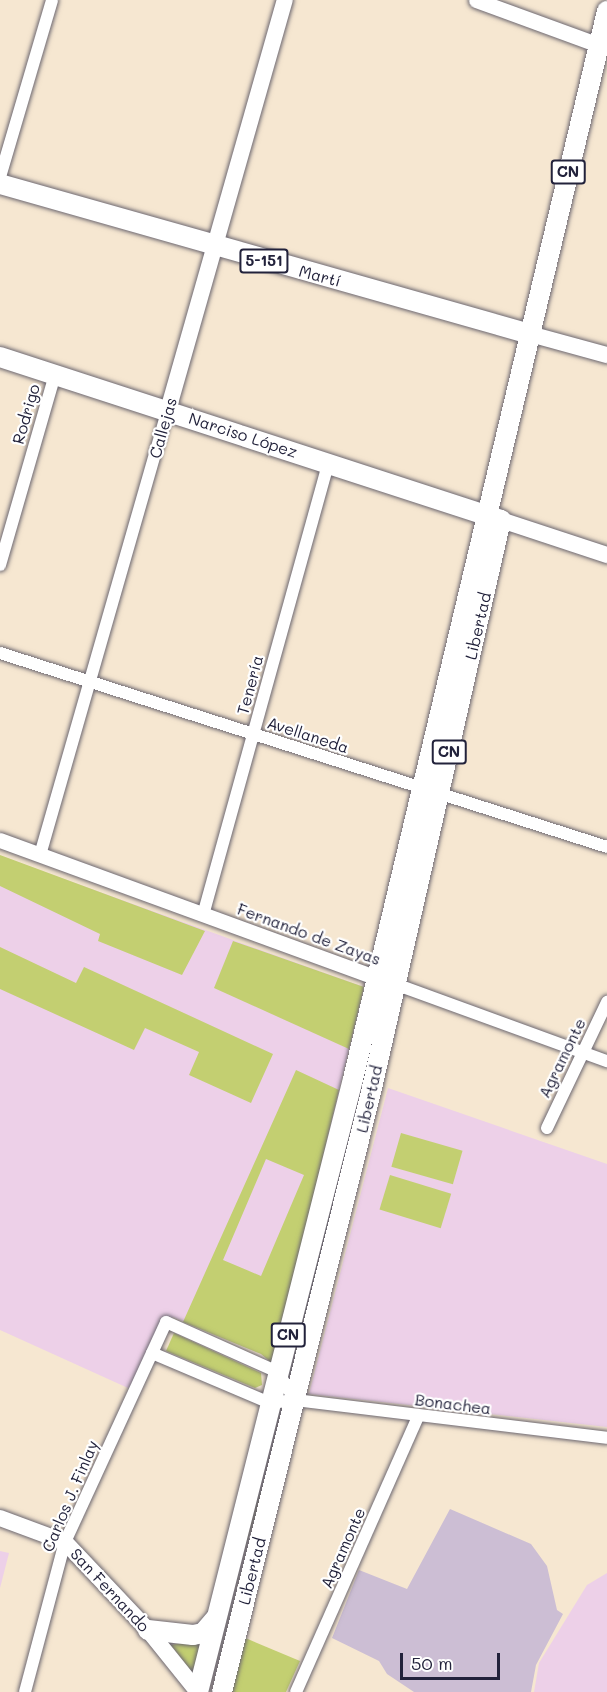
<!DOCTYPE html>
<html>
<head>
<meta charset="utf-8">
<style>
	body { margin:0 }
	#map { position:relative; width:607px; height:1692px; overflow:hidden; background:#f6e7d1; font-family:Mali,sans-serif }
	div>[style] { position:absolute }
	.built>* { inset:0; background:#edd0e8 }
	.industrial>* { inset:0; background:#ccbed4 }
	.green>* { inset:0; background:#c3cf71; transform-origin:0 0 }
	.roads { filter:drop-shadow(0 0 2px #6c6770) drop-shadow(0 0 2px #6c6770) }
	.minor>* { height:12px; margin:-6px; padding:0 6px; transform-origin:6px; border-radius:6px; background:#fff }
	.tertiary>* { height:15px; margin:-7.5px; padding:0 7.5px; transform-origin:7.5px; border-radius:7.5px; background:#fff }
	.secondary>* { height:16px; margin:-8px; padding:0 8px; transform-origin:8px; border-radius:8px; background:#fff }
	.primary>* { height:20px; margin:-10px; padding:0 10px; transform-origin:10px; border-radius:10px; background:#fff }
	span { translate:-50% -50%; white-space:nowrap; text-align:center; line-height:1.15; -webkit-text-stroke:4.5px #fff; paint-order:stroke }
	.shield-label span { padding:2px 4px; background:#fff; border:2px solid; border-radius:4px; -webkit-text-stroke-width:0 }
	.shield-label { font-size:15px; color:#22223b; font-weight:700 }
	.street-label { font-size:16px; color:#22223b }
	.scale { position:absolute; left:400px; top:1653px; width:100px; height:27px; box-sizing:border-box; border:3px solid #22223b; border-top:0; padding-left:8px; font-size:18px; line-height:21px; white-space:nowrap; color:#22223b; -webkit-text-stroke:4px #fff; paint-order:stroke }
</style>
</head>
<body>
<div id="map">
	<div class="built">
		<div style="clip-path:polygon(0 856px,364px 987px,273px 1364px,261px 1354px,173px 1317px,139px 1393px,0 1330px)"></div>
		<div style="clip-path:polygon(388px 1088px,607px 1164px,607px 1427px,309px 1394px)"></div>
		<div style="clip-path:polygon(0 1551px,9px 1553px,0 1588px)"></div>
		<div style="clip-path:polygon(607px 1573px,607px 1692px,534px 1692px,539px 1663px,587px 1585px)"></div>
	</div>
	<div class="industrial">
		<div style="clip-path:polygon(450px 1509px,531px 1544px,547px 1566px,557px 1610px,563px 1614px,536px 1665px,531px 1692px,414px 1692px,387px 1674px,379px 1661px,332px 1638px,359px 1570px,407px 1589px)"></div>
	</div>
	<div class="green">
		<div style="clip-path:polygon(0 855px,205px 931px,182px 975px,98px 941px,100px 934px,0 886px)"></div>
		<div style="clip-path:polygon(233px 941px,364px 987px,349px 1049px,214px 988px)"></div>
		<div style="clip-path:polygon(0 947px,76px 983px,84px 967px,273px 1054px,251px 1103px,189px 1075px,199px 1052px,145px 1028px,134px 1050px,0 989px)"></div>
		<div style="clip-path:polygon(evenodd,296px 1070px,339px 1090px,273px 1364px,261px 1354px,183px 1322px,296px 1070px,266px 1159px,304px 1175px,261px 1276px,223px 1260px,266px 1159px)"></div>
		<div style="left:401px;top:1133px;width:64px;height:35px;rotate:16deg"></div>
		<div style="left:390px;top:1175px;width:64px;height:36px;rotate:17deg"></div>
		<div style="clip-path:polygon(174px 1333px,261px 1373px,262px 1385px,255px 1388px,166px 1351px)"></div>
		<div style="left:260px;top:1492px;width:3px;height:185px;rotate:18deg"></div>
		<div style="clip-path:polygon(243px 1637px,300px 1661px,286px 1692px,231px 1692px)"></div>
		<div style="clip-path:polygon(201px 1639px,195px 1672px,192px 1672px,171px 1645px)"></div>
	</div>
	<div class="roads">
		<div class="minor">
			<div style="left:0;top:177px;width:184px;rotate:-73.6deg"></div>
			<div style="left:0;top:565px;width:198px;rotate:-73.9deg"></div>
			<div style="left:0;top:653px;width:637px;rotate:17.72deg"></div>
			<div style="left:40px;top:855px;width:463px;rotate:-74deg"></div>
			<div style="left:203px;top:915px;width:469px;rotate:-74.5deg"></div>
			<div style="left:395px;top:984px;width:226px;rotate:20deg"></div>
			<div style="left:547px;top:1128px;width:140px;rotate:-64.5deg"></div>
			<div style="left:152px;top:1353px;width:128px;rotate:23deg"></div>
			<div style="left:270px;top:1403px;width:25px;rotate:-7deg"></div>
			<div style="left:295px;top:1400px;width:314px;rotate:6.9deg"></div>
			<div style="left:25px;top:1692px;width:155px;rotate:-75.1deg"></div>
			<div style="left:65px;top:1542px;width:242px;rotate:-65.3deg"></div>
			<div style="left:166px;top:1322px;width:123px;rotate:24.1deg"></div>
			<div style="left:278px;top:1372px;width:33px;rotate:59deg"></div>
			<div style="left:296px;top:1692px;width:301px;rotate:-66.1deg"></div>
		</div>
		<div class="tertiary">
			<div style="left:476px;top:0;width:131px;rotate:20.1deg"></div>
			<div style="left:0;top:840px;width:411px;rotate:20.1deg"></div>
		</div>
		<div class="secondary">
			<div style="left:530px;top:334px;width:80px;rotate:15.3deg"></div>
			<div style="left:168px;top:410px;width:426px;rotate:-74.1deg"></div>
			<div style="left:501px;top:520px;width:112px;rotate:18.3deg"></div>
			<div style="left:0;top:1518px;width:69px;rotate:20.3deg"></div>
			<div style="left:65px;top:1542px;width:121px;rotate:46.7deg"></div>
			<div style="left:148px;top:1630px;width:78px;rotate:51.2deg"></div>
		</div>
		<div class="primary">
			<div style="left:0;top:184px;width:551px;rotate:15.8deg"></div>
			<div style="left:0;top:357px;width:527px;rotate:18.02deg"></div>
			<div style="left:501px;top:520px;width:582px;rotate:102.8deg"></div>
			<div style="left:372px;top:1088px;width:622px;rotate:103.95deg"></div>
			<div style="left:148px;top:1630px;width:45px;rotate:6.3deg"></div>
			<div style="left:193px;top:1635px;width:10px;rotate:-11deg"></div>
			<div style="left:203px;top:1633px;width:20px;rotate:-49deg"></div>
			<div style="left:198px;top:1692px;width:632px;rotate:-75.81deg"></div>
			<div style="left:353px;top:1079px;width:1098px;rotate:-76.62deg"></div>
		</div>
	</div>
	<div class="shield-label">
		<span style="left:568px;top:172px">CN</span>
		<span style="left:264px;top:261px">5-151</span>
		<span style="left:449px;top:752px">CN</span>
		<span style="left:288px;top:1335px">CN</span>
	</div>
	<div class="street-label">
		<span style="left:320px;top:276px;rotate:15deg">Martí</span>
		<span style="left:26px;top:414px;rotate:-74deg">Rodrigo</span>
		<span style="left:163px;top:428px;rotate:-74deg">Callejas</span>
		<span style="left:243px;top:435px;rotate:18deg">Narciso López</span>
		<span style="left:478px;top:626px;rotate:-77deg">Libertad</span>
		<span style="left:250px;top:685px;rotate:-75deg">Tenería</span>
		<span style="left:308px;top:735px;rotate:18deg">Avellaneda</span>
		<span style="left:309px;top:934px;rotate:20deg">Fernando de Zayas</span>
		<span style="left:562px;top:1058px;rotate:-64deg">Agramonte</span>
		<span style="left:369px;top:1099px;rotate:-77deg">Libertad</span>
		<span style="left:453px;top:1404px;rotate:7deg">Bonachea</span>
		<span style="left:70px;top:1496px;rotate:-67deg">Carlos J. Finlay</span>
		<span style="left:343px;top:1548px;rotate:-66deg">Agramonte</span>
		<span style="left:252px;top:1571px;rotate:-76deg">Libertad</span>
		<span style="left:110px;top:1590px;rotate:47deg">San Fernando</span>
	</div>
	<div class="scale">50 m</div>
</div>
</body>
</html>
